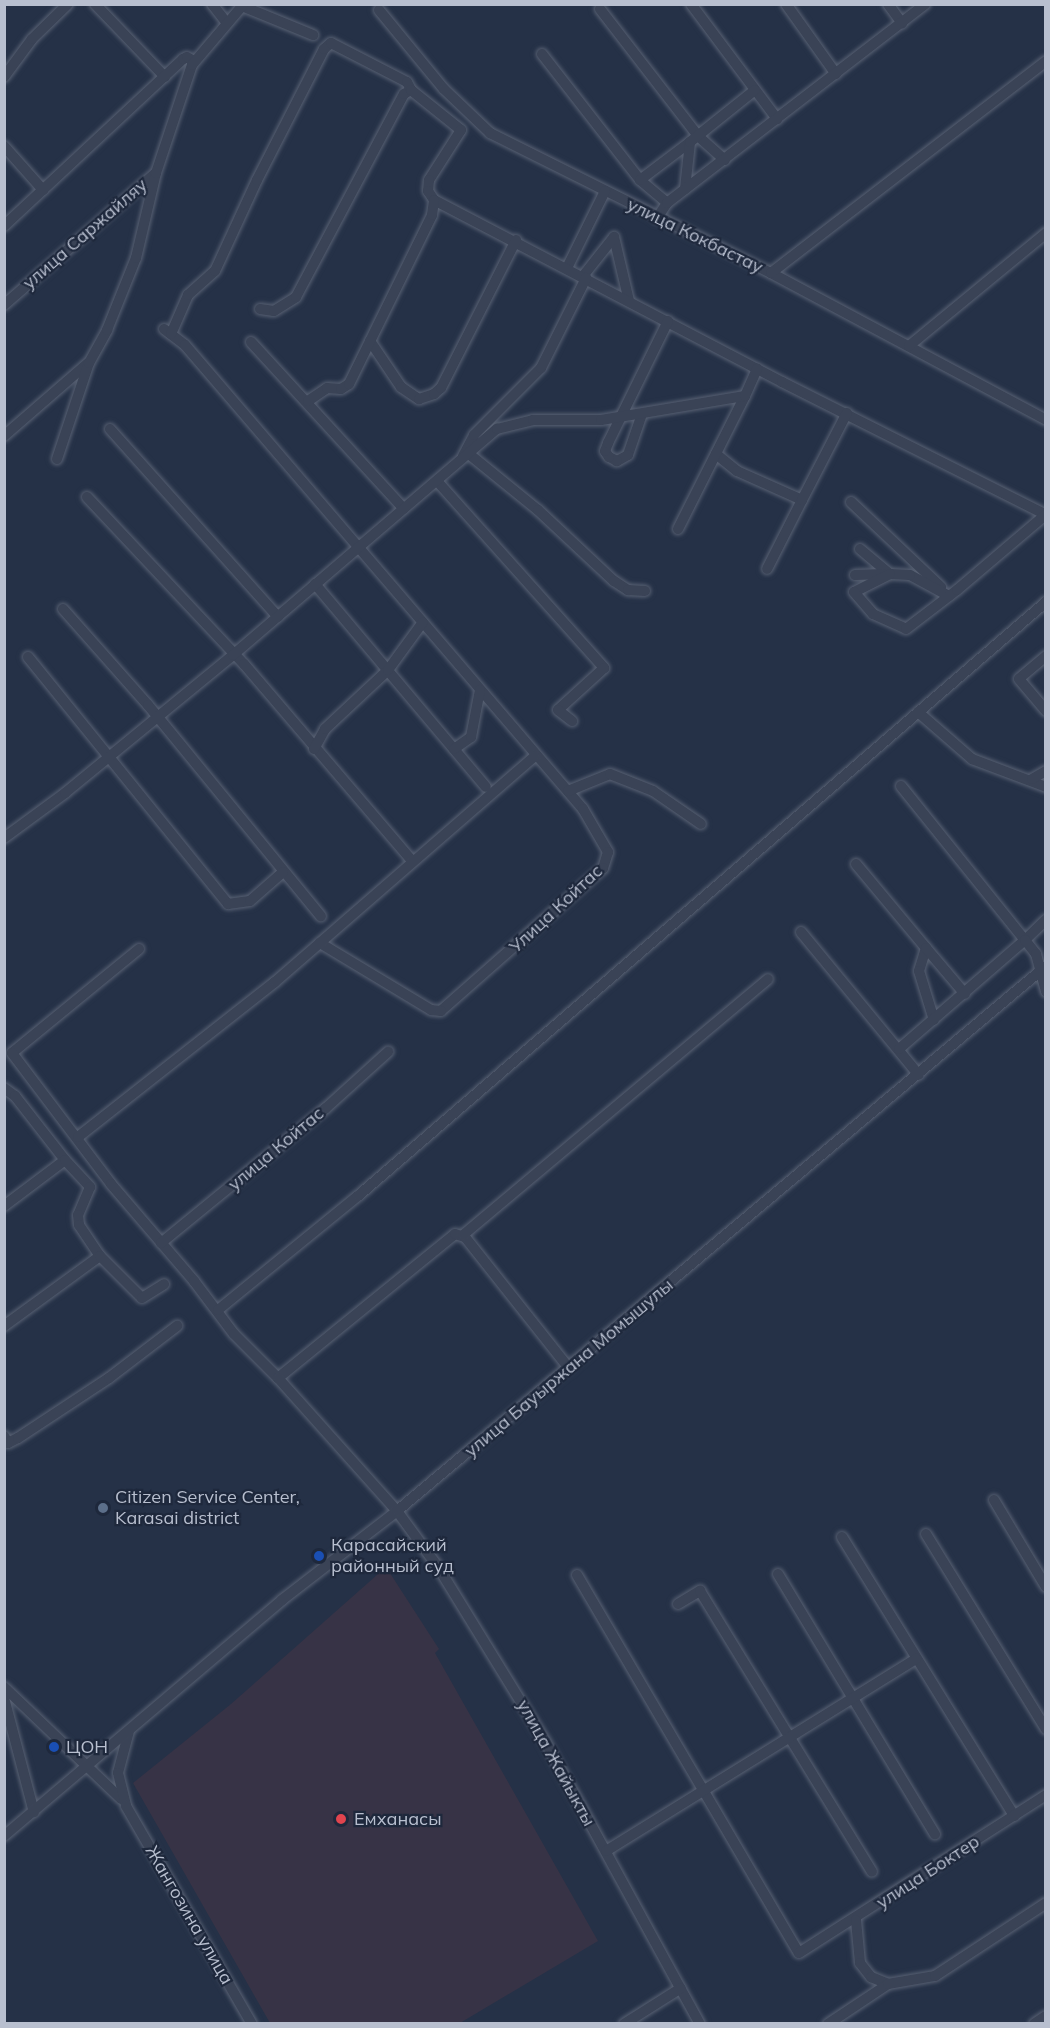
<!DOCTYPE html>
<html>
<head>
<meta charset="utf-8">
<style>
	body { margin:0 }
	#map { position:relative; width:1050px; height:2028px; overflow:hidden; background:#253147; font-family:Mulish,sans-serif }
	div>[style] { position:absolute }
	.medical>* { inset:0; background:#373346 }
	.roads { filter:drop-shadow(0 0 2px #586173) drop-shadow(0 0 2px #586173) }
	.minor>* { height:10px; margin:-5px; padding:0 5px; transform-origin:5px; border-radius:5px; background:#3a4356 }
	.dots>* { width:16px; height:16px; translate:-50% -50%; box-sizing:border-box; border:3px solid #1e283c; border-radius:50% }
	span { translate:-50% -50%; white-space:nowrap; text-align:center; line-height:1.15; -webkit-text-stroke:4.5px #1e283c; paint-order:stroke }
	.street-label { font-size:18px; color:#b8bfcf }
	.poi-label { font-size:18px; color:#b8bfcf }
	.left { translate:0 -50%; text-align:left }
	.frame { position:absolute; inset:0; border:6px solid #b8bfcf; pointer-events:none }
</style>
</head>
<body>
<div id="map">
	<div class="medical">
		<div style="clip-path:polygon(386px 1567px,439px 1649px,435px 1653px,598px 1941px,460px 2023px,270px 2023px,133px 1783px,231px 1704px)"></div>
	</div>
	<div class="roads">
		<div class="minor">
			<div style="left:95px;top:4px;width:101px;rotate:46.2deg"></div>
			<div style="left:212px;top:4px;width:24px;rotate:52deg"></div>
			<div style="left:691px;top:4px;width:144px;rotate:53.2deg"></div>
			<div style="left:786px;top:4px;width:86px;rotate:54.5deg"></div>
			<div style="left:888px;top:4px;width:24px;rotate:54deg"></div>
			<div style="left:242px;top:6px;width:77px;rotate:22.2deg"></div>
			<div style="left:600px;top:9px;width:160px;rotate:52.3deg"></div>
			<div style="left:698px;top:136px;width:36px;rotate:42deg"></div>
			<div style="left:379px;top:10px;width:102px;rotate:50.6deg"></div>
			<div style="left:444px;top:89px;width:64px;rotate:43.7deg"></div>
			<div style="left:490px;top:133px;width:314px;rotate:26.5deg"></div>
			<div style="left:771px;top:273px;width:312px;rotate:28.1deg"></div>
			<div style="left:542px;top:54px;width:160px;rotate:52.1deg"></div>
			<div style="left:640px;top:180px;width:35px;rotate:40deg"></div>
			<div style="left:4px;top:77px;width:47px;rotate:-53.6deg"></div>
			<div style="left:32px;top:39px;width:50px;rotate:-44.2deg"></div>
			<div style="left:4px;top:146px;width:59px;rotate:48.4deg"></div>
			<div style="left:640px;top:180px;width:63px;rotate:-37.2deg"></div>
			<div style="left:685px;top:189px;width:47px;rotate:-83.9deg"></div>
			<div style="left:690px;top:142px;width:83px;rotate:-38.7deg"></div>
			<div style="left:657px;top:218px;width:18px;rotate:-56deg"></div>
			<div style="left:667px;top:203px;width:326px;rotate:-37.6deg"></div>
			<div style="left:4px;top:226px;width:245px;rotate:-43deg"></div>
			<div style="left:183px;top:59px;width:4px;rotate:-27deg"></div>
			<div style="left:187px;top:57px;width:8px;rotate:30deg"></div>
			<div style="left:614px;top:237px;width:66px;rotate:76.8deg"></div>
			<div style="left:567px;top:268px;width:86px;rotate:-63.7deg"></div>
			<div style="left:771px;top:273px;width:347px;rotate:-37.6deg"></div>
			<div style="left:583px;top:276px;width:50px;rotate:-51.5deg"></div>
			<div style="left:4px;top:305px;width:201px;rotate:-41deg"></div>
			<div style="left:260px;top:309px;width:14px;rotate:8deg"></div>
			<div style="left:274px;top:311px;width:26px;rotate:-32deg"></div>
			<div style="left:296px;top:297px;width:230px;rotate:-62deg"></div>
			<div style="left:404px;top:94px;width:8px;rotate:-30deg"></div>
			<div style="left:164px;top:329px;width:26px;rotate:37deg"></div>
			<div style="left:185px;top:345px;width:611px;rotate:49.38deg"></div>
			<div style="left:583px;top:809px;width:50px;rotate:59.8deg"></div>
			<div style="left:608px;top:852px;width:17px;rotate:107deg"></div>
			<div style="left:603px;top:868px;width:216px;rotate:138.6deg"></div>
			<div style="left:441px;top:1011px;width:10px;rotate:-174deg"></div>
			<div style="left:431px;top:1010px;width:130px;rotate:-148.9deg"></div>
			<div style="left:171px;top:334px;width:43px;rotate:-66.4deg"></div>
			<div style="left:188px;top:295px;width:36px;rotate:-42deg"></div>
			<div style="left:215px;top:271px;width:100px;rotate:-65.2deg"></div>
			<div style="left:257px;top:180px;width:147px;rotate:-62.9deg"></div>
			<div style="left:324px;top:49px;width:9px;rotate:-41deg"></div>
			<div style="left:331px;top:43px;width:85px;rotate:27.2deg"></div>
			<div style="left:407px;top:82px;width:9px;rotate:63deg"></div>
			<div style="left:411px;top:90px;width:64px;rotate:38.7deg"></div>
			<div style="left:461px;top:130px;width:59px;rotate:122.6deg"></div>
			<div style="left:429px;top:180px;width:11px;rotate:95deg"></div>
			<div style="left:428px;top:191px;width:11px;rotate:56deg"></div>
			<div style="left:434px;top:200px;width:393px;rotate:27.6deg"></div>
			<div style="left:782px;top:382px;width:296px;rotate:26.7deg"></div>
			<div style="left:370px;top:341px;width:55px;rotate:56deg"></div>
			<div style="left:401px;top:387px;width:22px;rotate:34deg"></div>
			<div style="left:419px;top:399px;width:16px;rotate:-18deg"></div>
			<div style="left:434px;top:394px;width:9px;rotate:-41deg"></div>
			<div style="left:441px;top:388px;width:166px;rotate:-63.1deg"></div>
			<div style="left:251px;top:342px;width:226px;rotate:47.5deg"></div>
			<div style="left:909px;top:346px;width:178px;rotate:-39.5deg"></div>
			<div style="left:308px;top:401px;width:23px;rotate:-34deg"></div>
			<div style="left:327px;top:388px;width:14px;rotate:4deg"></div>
			<div style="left:341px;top:389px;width:9px;rotate:-32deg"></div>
			<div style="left:349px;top:384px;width:188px;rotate:-63.8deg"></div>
			<div style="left:432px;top:215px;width:15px;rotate:-82deg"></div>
			<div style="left:642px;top:414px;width:43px;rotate:108.9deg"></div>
			<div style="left:628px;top:455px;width:13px;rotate:151deg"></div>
			<div style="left:617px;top:461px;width:9px;rotate:-153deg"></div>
			<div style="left:609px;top:457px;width:7px;rotate:-124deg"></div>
			<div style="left:605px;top:451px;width:9px;rotate:-69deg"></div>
			<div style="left:608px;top:443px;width:136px;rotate:-63.8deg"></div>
			<div style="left:110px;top:429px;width:252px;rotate:48.2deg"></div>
			<div style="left:4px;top:436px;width:111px;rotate:-41deg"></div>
			<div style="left:469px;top:454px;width:89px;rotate:39.1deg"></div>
			<div style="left:538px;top:510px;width:104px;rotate:43.1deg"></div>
			<div style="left:614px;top:581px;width:17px;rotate:33deg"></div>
			<div style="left:628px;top:590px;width:17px;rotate:3deg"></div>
			<div style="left:716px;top:454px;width:27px;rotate:39deg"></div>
			<div style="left:737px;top:471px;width:71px;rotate:24deg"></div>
			<div style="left:802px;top:500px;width:77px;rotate:116.9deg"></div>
			<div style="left:463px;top:456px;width:24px;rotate:-62deg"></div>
			<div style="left:474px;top:435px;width:95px;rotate:-45deg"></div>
			<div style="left:541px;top:368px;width:101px;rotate:-63.4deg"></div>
			<div style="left:57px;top:459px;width:101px;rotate:-71.6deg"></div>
			<div style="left:89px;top:363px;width:38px;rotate:-61deg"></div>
			<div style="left:107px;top:330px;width:78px;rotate:-68.1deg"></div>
			<div style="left:136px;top:258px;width:87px;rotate:-76.8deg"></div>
			<div style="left:156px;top:173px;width:114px;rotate:-71.6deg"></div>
			<div style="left:192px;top:65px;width:80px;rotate:-49.6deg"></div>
			<div style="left:437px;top:481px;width:251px;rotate:48.2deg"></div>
			<div style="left:604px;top:668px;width:62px;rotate:137.6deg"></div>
			<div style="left:558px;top:710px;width:18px;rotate:38deg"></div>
			<div style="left:87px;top:497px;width:229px;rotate:46.8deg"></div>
			<div style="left:244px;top:664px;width:259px;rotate:49.5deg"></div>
			<div style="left:802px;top:500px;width:98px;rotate:-62.7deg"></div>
			<div style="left:851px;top:502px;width:124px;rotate:43.4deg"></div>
			<div style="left:678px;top:529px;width:149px;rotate:-63.3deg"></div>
			<div style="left:860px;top:549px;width:39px;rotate:40deg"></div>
			<div style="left:855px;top:575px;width:28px;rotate:-2deg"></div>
			<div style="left:315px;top:584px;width:265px;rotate:49.9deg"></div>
			<div style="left:949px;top:596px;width:44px;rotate:-151.7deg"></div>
			<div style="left:910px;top:575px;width:20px;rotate:-177deg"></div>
			<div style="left:890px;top:574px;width:40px;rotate:153.4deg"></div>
			<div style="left:854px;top:592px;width:29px;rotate:49deg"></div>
			<div style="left:873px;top:614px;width:36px;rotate:24deg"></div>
			<div style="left:906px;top:629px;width:64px;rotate:-37.4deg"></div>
			<div style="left:957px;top:590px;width:116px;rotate:-40.4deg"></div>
			<div style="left:63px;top:609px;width:128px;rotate:48.5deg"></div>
			<div style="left:148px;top:705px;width:273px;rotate:50.7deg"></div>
			<div style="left:1046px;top:656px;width:35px;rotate:140deg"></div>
			<div style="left:1019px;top:679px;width:42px;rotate:49.8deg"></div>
			<div style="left:28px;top:657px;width:318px;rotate:51deg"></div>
			<div style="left:228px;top:904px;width:22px;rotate:-8deg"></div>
			<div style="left:250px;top:901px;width:44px;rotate:-41.3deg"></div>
			<div style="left:918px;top:712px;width:72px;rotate:41deg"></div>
			<div style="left:972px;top:759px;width:79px;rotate:20.7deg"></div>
			<div style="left:314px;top:749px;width:23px;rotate:-61deg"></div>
			<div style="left:325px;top:729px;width:86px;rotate:-43.1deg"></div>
			<div style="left:388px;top:670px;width:59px;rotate:-53.9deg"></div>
			<div style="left:454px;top:749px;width:21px;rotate:-35deg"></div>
			<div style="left:471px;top:737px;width:48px;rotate:-79.2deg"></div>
			<div style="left:1032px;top:779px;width:16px;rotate:-30deg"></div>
			<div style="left:901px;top:786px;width:198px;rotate:51.2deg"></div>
			<div style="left:1025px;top:940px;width:29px;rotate:-44deg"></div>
			<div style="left:568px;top:791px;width:45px;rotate:-22deg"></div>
			<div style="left:610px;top:774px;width:46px;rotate:21.6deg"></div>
			<div style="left:653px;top:791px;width:58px;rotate:34.5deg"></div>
			<div style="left:4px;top:838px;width:76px;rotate:-36.4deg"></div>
			<div style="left:65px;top:793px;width:217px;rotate:-39.4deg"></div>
			<div style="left:233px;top:655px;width:348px;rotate:-40.6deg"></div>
			<div style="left:497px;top:429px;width:37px;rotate:-14deg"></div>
			<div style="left:533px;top:420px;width:68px"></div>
			<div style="left:601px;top:420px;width:146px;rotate:-9.5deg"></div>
			<div style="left:745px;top:396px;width:30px;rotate:-66deg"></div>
			<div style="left:856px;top:864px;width:109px;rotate:50.2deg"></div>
			<div style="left:926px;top:948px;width:24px;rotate:107deg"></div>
			<div style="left:919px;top:971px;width:51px;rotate:73deg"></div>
			<div style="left:801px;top:932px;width:185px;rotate:50.5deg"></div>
			<div style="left:926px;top:948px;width:60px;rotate:49.7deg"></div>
			<div style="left:139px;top:949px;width:164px;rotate:140.7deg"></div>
			<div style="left:12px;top:1053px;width:164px;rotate:52.9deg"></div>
			<div style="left:111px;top:1184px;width:128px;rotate:49.4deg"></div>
			<div style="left:194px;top:1281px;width:66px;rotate:53deg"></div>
			<div style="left:234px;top:1334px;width:62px;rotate:45deg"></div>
			<div style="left:278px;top:1378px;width:228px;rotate:-39.1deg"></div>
			<div style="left:455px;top:1234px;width:10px;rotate:17deg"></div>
			<div style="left:465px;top:1237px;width:167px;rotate:51.6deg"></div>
			<div style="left:899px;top:1049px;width:167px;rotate:-40.9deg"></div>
			<div style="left:1025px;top:940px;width:18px;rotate:52deg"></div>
			<div style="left:1036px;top:954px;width:39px;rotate:75deg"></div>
			<div style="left:4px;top:1088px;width:14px;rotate:36deg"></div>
			<div style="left:15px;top:1096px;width:81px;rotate:52deg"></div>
			<div style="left:78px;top:1137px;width:251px;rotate:-38.2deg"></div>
			<div style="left:275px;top:982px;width:344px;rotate:-41deg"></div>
			<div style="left:4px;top:1206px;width:76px;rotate:-37deg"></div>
			<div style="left:65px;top:1160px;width:37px;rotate:47deg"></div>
			<div style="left:90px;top:1187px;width:30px;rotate:113deg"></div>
			<div style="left:78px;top:1215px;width:10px;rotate:84deg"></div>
			<div style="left:79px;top:1225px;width:37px;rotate:56deg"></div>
			<div style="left:100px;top:1256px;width:119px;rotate:143.9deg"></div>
			<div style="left:463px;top:1235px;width:398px;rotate:-40deg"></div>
			<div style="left:161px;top:1243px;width:213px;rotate:-39.3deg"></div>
			<div style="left:326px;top:1108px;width:84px;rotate:-42.1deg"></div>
			<div style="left:100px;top:1256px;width:59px;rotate:45deg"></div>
			<div style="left:142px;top:1298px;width:26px;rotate:-32deg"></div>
			<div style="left:218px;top:1310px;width:181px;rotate:-39.2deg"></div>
			<div style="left:358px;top:1196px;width:909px;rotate:-40.81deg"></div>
			<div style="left:278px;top:1378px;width:178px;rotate:48.2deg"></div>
			<div style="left:397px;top:1511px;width:69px;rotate:53.8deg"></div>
			<div style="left:438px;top:1567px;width:204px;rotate:58.4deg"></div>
			<div style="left:545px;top:1741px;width:323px;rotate:61.3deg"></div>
			<div style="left:4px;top:1436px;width:8px;rotate:60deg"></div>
			<div style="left:8px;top:1443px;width:11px;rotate:-27deg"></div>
			<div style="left:18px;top:1438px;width:109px;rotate:-33.4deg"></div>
			<div style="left:109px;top:1378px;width:86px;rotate:-37.4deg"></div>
			<div style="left:994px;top:1500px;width:101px;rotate:59.1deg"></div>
			<div style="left:926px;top:1534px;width:229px;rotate:58.4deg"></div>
			<div style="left:842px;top:1537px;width:328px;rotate:58.3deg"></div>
			<div style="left:778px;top:1574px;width:304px;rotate:58.9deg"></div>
			<div style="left:577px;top:1575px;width:438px;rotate:59.6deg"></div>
			<div style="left:799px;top:1953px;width:293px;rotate:-32.6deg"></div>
			<div style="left:678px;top:1604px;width:26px;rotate:-31deg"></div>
			<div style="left:700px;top:1591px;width:329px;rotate:58.5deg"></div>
			<div style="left:4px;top:1687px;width:162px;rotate:43.7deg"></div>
			<div style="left:4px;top:1698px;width:118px;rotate:75.3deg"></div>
			<div style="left:129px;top:1731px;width:43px;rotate:104.7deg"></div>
			<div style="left:118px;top:1773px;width:34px;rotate:76deg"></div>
			<div style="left:126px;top:1806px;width:252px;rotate:60deg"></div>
			<div style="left:4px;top:1836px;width:365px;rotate:-40.3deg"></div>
			<div style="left:282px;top:1600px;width:145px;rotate:-37.7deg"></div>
			<div style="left:397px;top:1511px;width:847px;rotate:-40.02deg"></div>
			<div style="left:606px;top:1851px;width:365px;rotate:-31.8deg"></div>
			<div style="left:856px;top:1920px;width:43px;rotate:84.7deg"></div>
			<div style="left:860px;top:1963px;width:18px;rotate:52deg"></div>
			<div style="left:871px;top:1977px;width:18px;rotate:22deg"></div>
			<div style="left:624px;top:2024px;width:67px;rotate:-32.3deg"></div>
			<div style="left:828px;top:2024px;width:72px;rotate:-33.7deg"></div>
			<div style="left:888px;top:1984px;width:48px;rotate:-9.7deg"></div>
			<div style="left:935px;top:1976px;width:133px;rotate:-33.3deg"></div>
			<div style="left:1034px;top:2024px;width:14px;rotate:-34deg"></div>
		</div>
	</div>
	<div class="dots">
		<div style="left:103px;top:1508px;background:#5c6f8a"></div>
		<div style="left:319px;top:1556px;background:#1a4fb4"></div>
		<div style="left:54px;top:1747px;background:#1a4fb4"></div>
		<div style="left:341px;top:1819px;background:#e0444e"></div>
	</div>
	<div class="street-label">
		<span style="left:85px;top:234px;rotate:-41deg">улица Саржайляу</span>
		<span style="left:695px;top:236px;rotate:26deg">улица Кокбастау</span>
		<span style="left:556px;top:909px;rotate:-43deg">Улица Койтас</span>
		<span style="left:276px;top:1149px;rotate:-40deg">улица Койтас</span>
		<span style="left:569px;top:1368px;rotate:-40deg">улица Бауыржана Момышулы</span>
		<span style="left:556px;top:1763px;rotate:61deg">улица Жайыкты</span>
		<span style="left:928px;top:1872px;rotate:-33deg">улица Боктер</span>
		<span style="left:189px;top:1915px;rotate:60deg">Жангозина улица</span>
	</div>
	<div class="poi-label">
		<span class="left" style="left:115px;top:1508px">Citizen Service Center,<br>Karasai district</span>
		<span class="left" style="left:331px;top:1556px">Карасайский<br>районный суд</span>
		<span class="left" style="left:66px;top:1747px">ЦОН</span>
		<span class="left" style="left:354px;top:1819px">Емханасы</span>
	</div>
	<div class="frame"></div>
</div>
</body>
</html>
